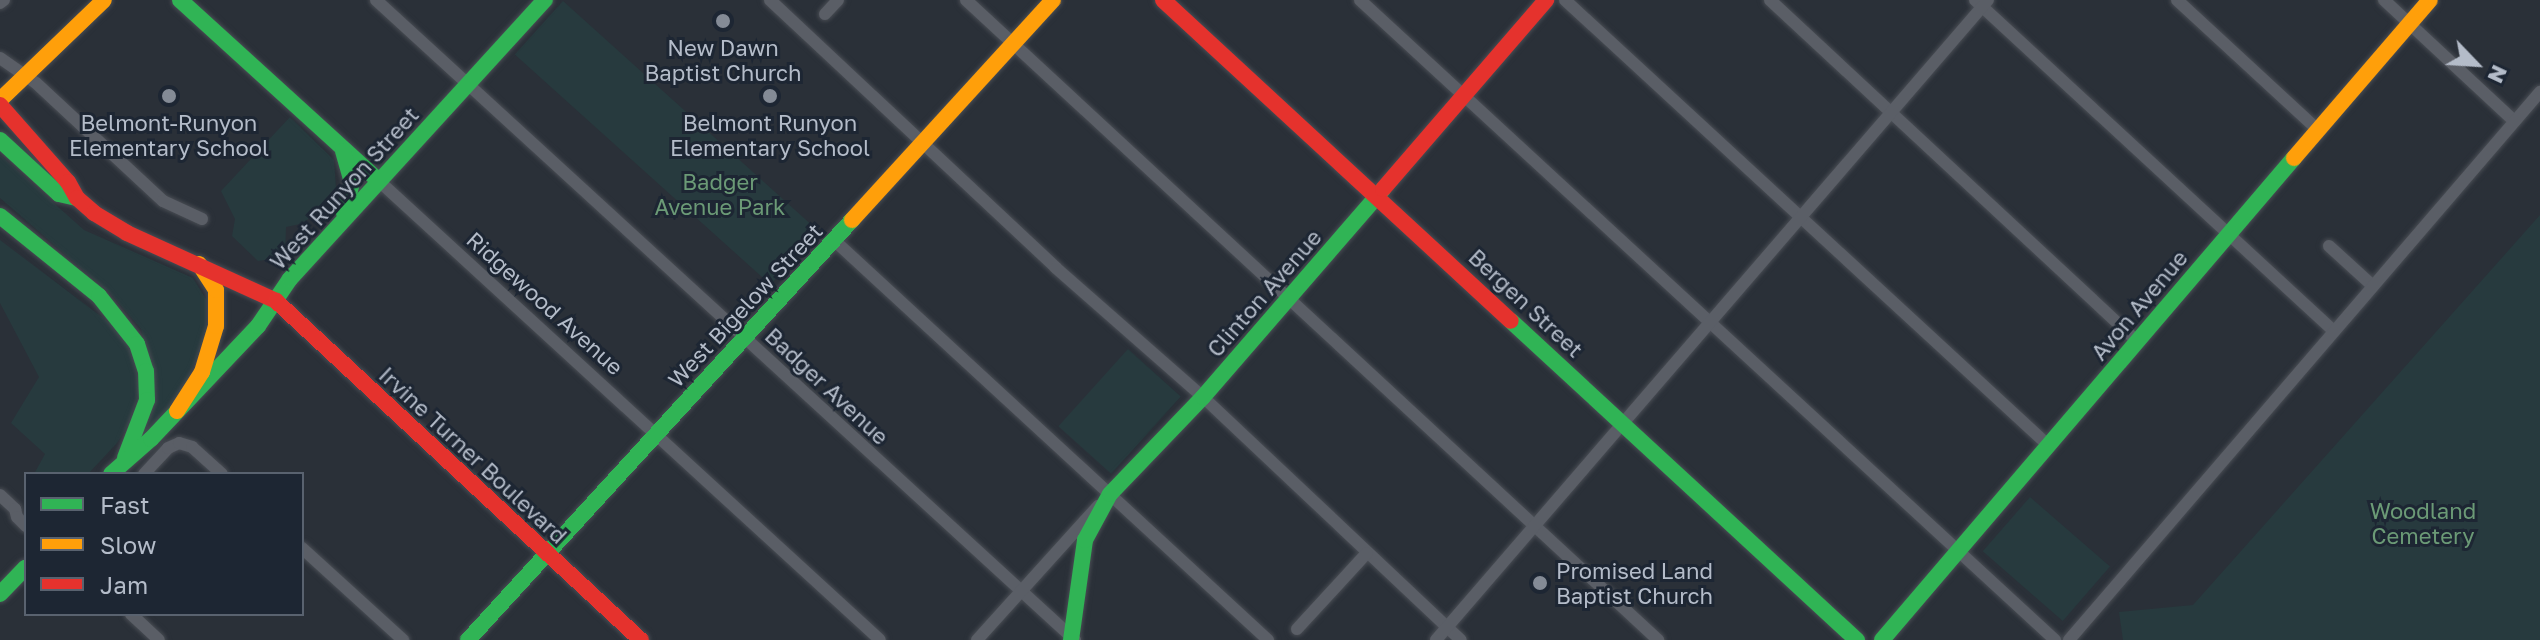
<!DOCTYPE html>
<html>
<head>
<meta charset="utf-8">
<style>
	body { margin:0 }
	#map { position:relative; width:2540px; height:640px; overflow:hidden; background:#2a3038; font-family:"Golos Text",sans-serif }
	div>[style] { position:absolute }
	.green>* { inset:0; background:#273a3e; transform-origin:0 0 }
	.roads { filter:drop-shadow(0 0 2px #484c53) drop-shadow(0 0 2px #484c53) }
	.street>* { height:12px; margin:-6px; padding:0 6px; transform-origin:6px; border-radius:6px; background:#5a5e66 }
	.fast>* { height:16px; margin:-8px; padding:0 8px; transform-origin:8px; border-radius:8px; background:#30b455 }
	.slow>* { height:16px; margin:-8px; padding:0 8px; transform-origin:8px; border-radius:8px; background:#ff9f0a }
	.jam>* { height:16px; margin:-8px; padding:0 8px; transform-origin:8px; border-radius:8px; background:#e5322d }
	.dots>* { width:22px; height:22px; translate:-50% -50%; box-sizing:border-box; border:4px solid #1d2633; border-radius:50% }
	span { translate:-50% -50%; white-space:nowrap; text-align:center; line-height:1.15; -webkit-text-stroke:6px #1d2633; paint-order:stroke }
	.poi-label { font-size:22px; color:#b4bcc9 }
	.left { translate:0 -50%; text-align:left }
	.park-label { font-size:22px; color:#6b9a76 }
	.street-label { font-size:22px; color:#b4bcc9 }
	.legend { position:absolute; left:24px; top:472px; width:280px; height:144px; box-sizing:border-box; background:#1d2633; border:2px solid #59626f; margin:0; padding:10px 14px; list-style:none; font-size:24px; color:#b4bcc9 }
	.legend li { display:flex; align-items:center; gap:16px; height:40px }
	.legend b { width:40px; border:2px solid #59626f }
	.north { position:absolute; left:2436px; top:24px; width:80px; height:80px; -webkit-text-stroke:6px #1d2633; paint-order:stroke; rotate:115deg; font-size:22px; font-weight:700; line-height:32px; text-align:center; color:#b4bcc9 }
	.north::after { content:''; display:block; margin:auto; width:28px; height:36px; background:#b4bcc9; clip-path:polygon(50% 0,100% 100%,50% 72%,0 100%) }
</style>
</head>
<body>
<div id="map">
	<div class="green">
		<div style="left:563px;top:1px;width:344px;height:72px;rotate:42deg"></div>
		<div style="clip-path:polygon(290px 117px,334px 160px,337px 202px,300px 224px,286px 227px,285px 257px,258px 261px,232px 236px,235px 219px,221px 191px)"></div>
		<div style="clip-path:polygon(0 155px,84px 230px,193px 278px,206px 299px,206px 334px,184px 389px,149px 432px,146px 430px,154px 372px,141px 329px,111px 294px,0 198px)"></div>
		<div style="clip-path:polygon(2540px 215px,2540px 640px,2123px 640px,2119px 612px,2193px 605px)"></div>
		<div style="clip-path:polygon(0 240px,119px 330px,133px 353px,140px 389px,129px 424px,117px 443px,88px 474px,34px 474px,45px 454px,11px 423px,39px 377px,0 303px)"></div>
		<div style="left:1128px;top:349px;width:71px;height:104px;rotate:42deg"></div>
		<div style="left:2030px;top:497px;width:106px;height:72px;rotate:41deg"></div>
	</div>
	<div class="roads">
		<div class="street">
			<div style="left:376px;top:0;width:948px;rotate:42.48deg"></div>
			<div style="left:770px;top:0;width:392px;rotate:43.1deg"></div>
			<div style="left:1056px;top:268px;width:196px;rotate:41.3deg"></div>
			<div style="left:1203px;top:397px;width:354px;rotate:43.3deg"></div>
			<div style="left:966px;top:0;width:943px;rotate:42.76deg"></div>
			<div style="left:1360px;top:0;width:945px;rotate:42.64deg"></div>
			<div style="left:1565px;top:0;width:658px;rotate:42.66deg"></div>
			<div style="left:1770px;top:0;width:501px;rotate:42.9deg"></div>
			<div style="left:1975px;top:0;width:488px;rotate:42.7deg"></div>
			<div style="left:2177px;top:0;width:192px;rotate:42.7deg"></div>
			<div style="left:2384px;top:0;width:178px;rotate:42.9deg"></div>
			<div style="left:0;top:3px;width:5px;rotate:-37deg"></div>
			<div style="left:825px;top:14px;width:19px;rotate:-47deg"></div>
			<div style="left:0;top:58px;width:44px;rotate:34.8deg"></div>
			<div style="left:36px;top:83px;width:173px;rotate:42.9deg"></div>
			<div style="left:163px;top:201px;width:43px;rotate:24.8deg"></div>
			<div style="left:379px;top:181px;width:679px;rotate:42.49deg"></div>
			<div style="left:835px;top:241px;width:589px;rotate:42.66deg"></div>
			<div style="left:2329px;top:246px;width:59px;rotate:42.3deg"></div>
			<div style="left:144px;top:474px;width:35px;rotate:-47deg"></div>
			<div style="left:168px;top:448px;width:12px;rotate:-24deg"></div>
			<div style="left:179px;top:443px;width:14px;rotate:17deg"></div>
			<div style="left:192px;top:447px;width:40px;rotate:42deg"></div>
			<div style="left:0;top:495px;width:21px;rotate:43deg"></div>
			<div style="left:15px;top:509px;width:8px;rotate:76deg"></div>
			<div style="left:17px;top:517px;width:13px;rotate:45deg"></div>
			<div style="left:302px;top:548px;width:137px;rotate:42.3deg"></div>
			<div style="left:131px;top:614px;width:38px;rotate:43deg"></div>
			<div style="left:1297px;top:629px;width:103px;rotate:-47.4deg"></div>
			<div style="left:977px;top:640px;width:181px;rotate:-47.9deg"></div>
			<div style="left:1436px;top:640px;width:845px;rotate:-49.22deg"></div>
			<div style="left:2069px;top:640px;width:723px;rotate:-49.32deg"></div>
		</div>
		<div class="fast">
			<div style="left:180px;top:0;width:269px;rotate:42.3deg"></div>
			<div style="left:0;top:140px;width:80px;rotate:42.5deg"></div>
			<div style="left:59px;top:194px;width:18px;rotate:13deg"></div>
			<div style="left:343px;top:151px;width:33px;rotate:74deg"></div>
			<div style="left:352px;top:183px;width:31px;rotate:105deg"></div>
			<div style="left:0;top:216px;width:127px;rotate:38.9deg"></div>
			<div style="left:99px;top:296px;width:61px;rotate:51.6deg"></div>
			<div style="left:137px;top:344px;width:28px;rotate:72deg"></div>
			<div style="left:146px;top:371px;width:29px;rotate:88deg"></div>
			<div style="left:147px;top:400px;width:62px;rotate:110.8deg"></div>
			<div style="left:1511px;top:321px;width:471px;rotate:42.7deg"></div>
			<div style="left:111px;top:474px;width:53px;rotate:-41.2deg"></div>
			<div style="left:151px;top:439px;width:156px;rotate:-46.6deg"></div>
			<div style="left:258px;top:326px;width:57px;rotate:-55.8deg"></div>
			<div style="left:290px;top:279px;width:378px;rotate:-47.6deg"></div>
			<div style="left:0;top:594px;width:37px;rotate:-46deg"></div>
			<div style="left:468px;top:640px;width:569px;rotate:-47.56deg"></div>
			<div style="left:1071px;top:640px;width:101px;rotate:-82deg"></div>
			<div style="left:1085px;top:540px;width:52px;rotate:-61.5deg"></div>
			<div style="left:1110px;top:494px;width:134px;rotate:-46.2deg"></div>
			<div style="left:1203px;top:397px;width:275px;rotate:-49.1deg"></div>
			<div style="left:1882px;top:640px;width:634px;rotate:-49.48deg"></div>
		</div>
		<div class="slow">
			<div style="left:0;top:100px;width:144px;rotate:-43.9deg"></div>
			<div style="left:2294px;top:158px;width:208px;rotate:-49.3deg"></div>
			<div style="left:852px;top:220px;width:298px;rotate:-47.6deg"></div>
			<div style="left:177px;top:411px;width:46px;rotate:-57.3deg"></div>
			<div style="left:202px;top:372px;width:48px;rotate:-73.1deg"></div>
			<div style="left:216px;top:326px;width:36px;rotate:-90deg"></div>
			<div style="left:216px;top:290px;width:31px;rotate:-123deg"></div>
		</div>
		<div class="jam">
			<div style="left:1163px;top:0;width:473px;rotate:42.7deg"></div>
			<div style="left:0;top:105px;width:103px;rotate:48.6deg"></div>
			<div style="left:68px;top:182px;width:18px;rotate:61deg"></div>
			<div style="left:77px;top:198px;width:23px;rotate:41deg"></div>
			<div style="left:94px;top:213px;width:39px;rotate:31deg"></div>
			<div style="left:127px;top:233px;width:164px;rotate:24.5deg"></div>
			<div style="left:1383px;top:189px;width:250px;rotate:-49.2deg"></div>
			<div style="left:276px;top:301px;width:498px;rotate:42.9deg"></div>
		</div>
	</div>
	<div class="dots">
		<div style="left:723px;top:21px;background:#848b96"></div>
		<div style="left:169px;top:96px;background:#848b96"></div>
		<div style="left:770px;top:96px;background:#848b96"></div>
		<div style="left:1540px;top:583px;background:#848b96"></div>
	</div>
	<div class="poi-label">
		<span style="left:723px;top:60px">New Dawn<br>Baptist Church</span>
		<span style="left:169px;top:135px">Belmont-Runyon<br>Elementary School</span>
		<span style="left:770px;top:135px">Belmont Runyon<br>Elementary School</span>
		<span class="left" style="left:1556px;top:583px">Promised Land<br>Baptist Church</span>
	</div>
	<div class="park-label">
		<span style="left:720px;top:194px">Badger<br>Avenue Park</span>
		<span style="left:2423px;top:523px">Woodland<br>Cemetery</span>
	</div>
	<div class="street-label">
		<span style="left:344px;top:188px;rotate:-48deg">West Runyon Street</span>
		<span style="left:1264px;top:293px;rotate:-49deg">Clinton Avenue</span>
		<span style="left:545px;top:303px;rotate:42deg">Ridgewood Avenue</span>
		<span style="left:1526px;top:303px;rotate:43deg">Bergen Street</span>
		<span style="left:745px;top:305px;rotate:-47deg">West Bigelow Street</span>
		<span style="left:2139px;top:305px;rotate:-50deg">Avon Avenue</span>
		<span style="left:827px;top:386px;rotate:43deg">Badger Avenue</span>
		<span style="left:473px;top:455px;rotate:43deg">Irvine Turner Boulevard</span>
	</div>
	<ul class="legend">
	<li><b style="height:10px;background:#30b455"></b>Fast</li>
	<li><b style="height:10px;background:#ff9f0a"></b>Slow</li>
	<li><b style="height:10px;background:#e5322d"></b>Jam</li>
	</ul>
	<div class="north">N</div>
</div>
</body>
</html>
